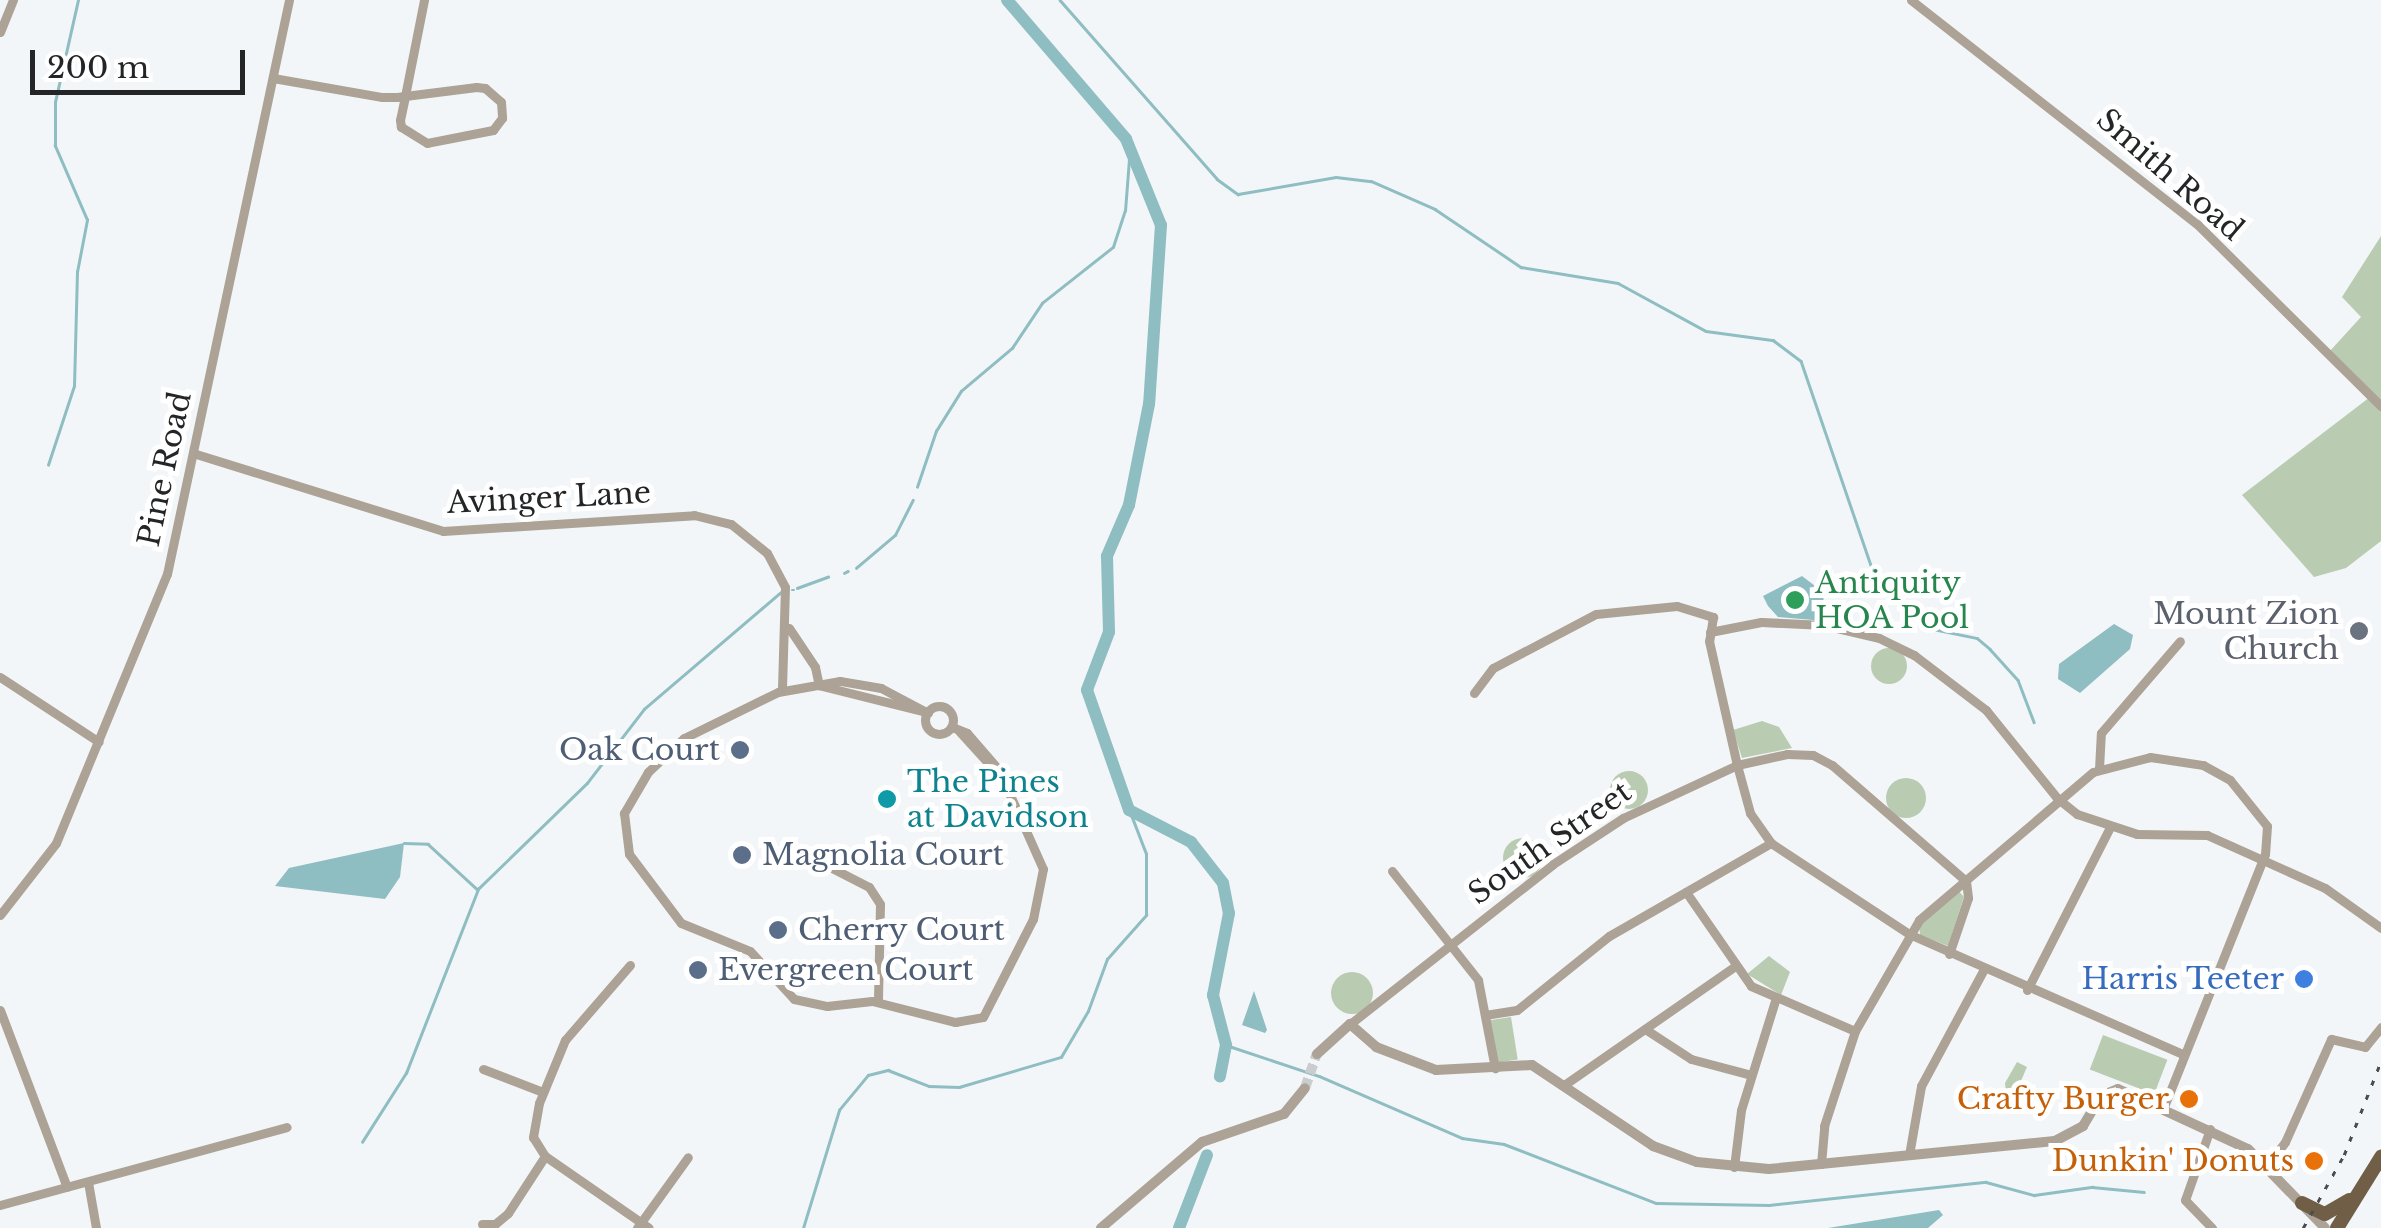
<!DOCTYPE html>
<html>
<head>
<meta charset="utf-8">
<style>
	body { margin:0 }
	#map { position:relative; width:2381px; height:1228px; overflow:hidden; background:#f3f6f8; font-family:"Libre Baskerville",serif }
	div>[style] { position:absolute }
	.green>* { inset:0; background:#b9ccb1; transform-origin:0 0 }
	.round { border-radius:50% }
	.water>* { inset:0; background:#8ebdc2 }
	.stream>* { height:2.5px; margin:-1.25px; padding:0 1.25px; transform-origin:1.25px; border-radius:1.25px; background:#8ebdc2 }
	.river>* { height:12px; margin:-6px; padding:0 6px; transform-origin:6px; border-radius:6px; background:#8ebdc2 }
	.tertiary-tunnel>* { height:10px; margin-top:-5px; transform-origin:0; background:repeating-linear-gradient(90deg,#caccce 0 10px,transparent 0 15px) }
	.minor>* { height:9px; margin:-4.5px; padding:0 4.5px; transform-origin:4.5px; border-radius:4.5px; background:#aca295 }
	.minor>.ring { margin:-4.5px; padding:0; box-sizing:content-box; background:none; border:9px solid #aca295; border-radius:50% }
	.tertiary>* { height:10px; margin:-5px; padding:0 5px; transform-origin:5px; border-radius:5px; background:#aca295 }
	.primary>* { height:14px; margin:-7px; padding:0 7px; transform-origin:7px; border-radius:7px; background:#705e46 }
	.rail>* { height:2.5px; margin-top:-1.25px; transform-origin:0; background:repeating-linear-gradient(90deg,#4a4c4d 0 5px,transparent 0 15px) }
	.dots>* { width:28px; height:28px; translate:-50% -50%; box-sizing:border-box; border:5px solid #fff; border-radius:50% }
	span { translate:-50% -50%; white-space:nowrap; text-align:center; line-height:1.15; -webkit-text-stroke:10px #fff; paint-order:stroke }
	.street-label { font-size:30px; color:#242526 }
	.leisure-label { font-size:30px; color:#27864d }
	.left { translate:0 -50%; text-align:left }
	.worship-label { font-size:30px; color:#5b616d }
	.right { translate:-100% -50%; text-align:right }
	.service-label { font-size:30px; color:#4e5e75 }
	.culture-label { font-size:30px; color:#0d838f }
	.shop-label { font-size:30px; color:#366cbe }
	.food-label { font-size:30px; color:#c56008 }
	.scale { position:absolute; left:30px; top:50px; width:215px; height:45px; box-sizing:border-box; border:5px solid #242526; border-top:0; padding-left:12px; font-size:30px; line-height:35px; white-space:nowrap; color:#242526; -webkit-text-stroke:8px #fff; paint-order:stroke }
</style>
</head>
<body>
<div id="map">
	<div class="green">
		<div style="clip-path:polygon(2381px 236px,2381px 541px,2346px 568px,2314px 577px,2242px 495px,2374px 394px,2329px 352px,2361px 317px,2342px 297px)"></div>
		<div class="round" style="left:1871px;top:648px;width:36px;height:36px"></div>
		<div style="clip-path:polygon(1762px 721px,1779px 727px,1792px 748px,1742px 758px,1733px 730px)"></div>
		<div class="round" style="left:1610px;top:771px;width:38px;height:38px"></div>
		<div class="round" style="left:1886px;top:778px;width:40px;height:40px"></div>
		<div class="round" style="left:1503px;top:838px;width:40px;height:40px"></div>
		<div style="clip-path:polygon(1958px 890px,1964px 897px,1948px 946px,1920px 935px,1919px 925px)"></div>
		<div style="clip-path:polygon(1769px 956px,1790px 972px,1781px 995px,1747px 974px)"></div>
		<div class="round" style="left:1331px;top:972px;width:42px;height:42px"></div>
		<div style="left:1511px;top:1017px;width:43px;height:23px;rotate:81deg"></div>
		<div style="left:2103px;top:1035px;width:69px;height:37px;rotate:21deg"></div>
		<div style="clip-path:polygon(2017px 1062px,2027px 1067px,2008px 1111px,2005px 1083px)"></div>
	</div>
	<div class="water">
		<div style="clip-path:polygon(1802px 576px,1823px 592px,1825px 621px,1778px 617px,1768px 606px,1763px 596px)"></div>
		<div style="clip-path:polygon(2114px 624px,2133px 635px,2130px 649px,2080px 693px,2058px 679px,2059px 664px)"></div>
		<div style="clip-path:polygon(404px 843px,400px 877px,385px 899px,275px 886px,289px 868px)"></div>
		<div style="clip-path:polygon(1254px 991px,1267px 1030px,1265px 1033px,1242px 1025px)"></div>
		<div style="clip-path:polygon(1939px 1210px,1943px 1215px,1928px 1228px,1828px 1228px)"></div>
	</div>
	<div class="stream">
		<div style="left:1060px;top:0;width:238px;rotate:48.7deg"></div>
		<div style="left:1217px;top:179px;width:26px;rotate:36deg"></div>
		<div style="left:1238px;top:194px;width:99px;rotate:-9.8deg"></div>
		<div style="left:1336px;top:177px;width:35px;rotate:7deg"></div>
		<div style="left:1371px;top:181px;width:70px;rotate:23.6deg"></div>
		<div style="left:1435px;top:209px;width:104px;rotate:34deg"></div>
		<div style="left:1521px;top:267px;width:98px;rotate:9.4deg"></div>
		<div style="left:1618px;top:283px;width:100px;rotate:28.6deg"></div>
		<div style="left:1706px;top:331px;width:68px;rotate:7.7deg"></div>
		<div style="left:1773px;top:340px;width:35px;rotate:37deg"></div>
		<div style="left:1801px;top:361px;width:231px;rotate:71.1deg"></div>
		<div style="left:1876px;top:580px;width:75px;rotate:40.7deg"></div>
		<div style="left:1933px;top:629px;width:45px;rotate:11.6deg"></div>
		<div style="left:1977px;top:638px;width:17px;rotate:40deg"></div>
		<div style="left:1990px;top:649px;width:42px;rotate:47.9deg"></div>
		<div style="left:2018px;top:680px;width:45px;rotate:69.1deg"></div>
		<div style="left:48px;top:465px;width:83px;rotate:-71.8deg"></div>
		<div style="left:74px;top:386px;width:114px;rotate:-88.5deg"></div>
		<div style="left:77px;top:272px;width:53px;rotate:-79.1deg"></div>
		<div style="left:87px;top:220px;width:81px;rotate:-113.4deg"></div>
		<div style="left:55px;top:146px;width:44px;rotate:-90deg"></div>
		<div style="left:55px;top:102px;width:105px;rotate:-77.3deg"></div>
		<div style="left:917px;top:487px;width:59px;rotate:-71.3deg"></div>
		<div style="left:936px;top:431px;width:47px;rotate:-58deg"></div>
		<div style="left:961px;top:391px;width:67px;rotate:-40.1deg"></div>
		<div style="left:1012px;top:348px;width:54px;rotate:-56.3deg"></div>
		<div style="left:1042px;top:303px;width:90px;rotate:-38.3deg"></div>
		<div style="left:1113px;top:247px;width:38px;rotate:-72deg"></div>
		<div style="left:1125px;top:211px;width:65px;rotate:-85.6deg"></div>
		<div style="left:856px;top:568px;width:51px;rotate:-40.2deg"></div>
		<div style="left:895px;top:535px;width:39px;rotate:-63deg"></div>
		<div style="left:844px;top:573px;width:4px;rotate:-27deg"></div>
		<div style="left:797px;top:588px;width:33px;rotate:-20deg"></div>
		<div style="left:792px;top:590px;width:2px"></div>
		<div style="left:404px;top:843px;width:24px;rotate:2deg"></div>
		<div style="left:428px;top:844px;width:67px;rotate:42.6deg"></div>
		<div style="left:1226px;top:1045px;width:98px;rotate:18.4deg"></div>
		<div style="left:1319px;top:1076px;width:156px;rotate:23.4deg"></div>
		<div style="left:1462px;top:1138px;width:42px;rotate:8.1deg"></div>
		<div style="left:1504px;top:1144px;width:163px;rotate:21.2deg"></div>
		<div style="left:1656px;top:1203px;width:113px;rotate:1deg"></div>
		<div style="left:1769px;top:1205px;width:218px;rotate:-6.1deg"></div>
		<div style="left:1986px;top:1182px;width:50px;rotate:15.2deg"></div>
		<div style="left:2034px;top:1195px;width:59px;rotate:-7.9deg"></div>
		<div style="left:2092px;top:1187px;width:52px;rotate:5.5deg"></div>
		<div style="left:362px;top:1142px;width:82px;rotate:-57.5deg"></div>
		<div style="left:406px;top:1073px;width:198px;rotate:-68.6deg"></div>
		<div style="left:478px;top:889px;width:152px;rotate:-44.2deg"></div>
		<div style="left:587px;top:783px;width:93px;rotate:-52.4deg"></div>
		<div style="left:644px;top:709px;width:179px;rotate:-40.5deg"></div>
		<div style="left:803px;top:1228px;width:123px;rotate:-73deg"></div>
		<div style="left:839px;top:1110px;width:45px;rotate:-50.4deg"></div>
		<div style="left:868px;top:1075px;width:21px;rotate:-14deg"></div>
		<div style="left:888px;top:1070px;width:44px;rotate:21.3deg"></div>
		<div style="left:929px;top:1086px;width:30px;rotate:2deg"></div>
		<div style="left:959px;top:1087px;width:106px;rotate:-16.4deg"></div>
		<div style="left:1061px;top:1057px;width:53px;rotate:-59.6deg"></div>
		<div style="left:1088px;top:1011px;width:55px;rotate:-69.9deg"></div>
		<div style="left:1107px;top:959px;width:59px;rotate:-48.4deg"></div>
		<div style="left:1146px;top:915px;width:61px;rotate:-90deg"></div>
		<div style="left:1146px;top:854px;width:47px;rotate:-111.1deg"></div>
	</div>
	<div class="river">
		<div style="left:1007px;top:0;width:183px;rotate:49.4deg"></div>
		<div style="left:1126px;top:139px;width:93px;rotate:67.9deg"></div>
		<div style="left:1161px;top:225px;width:179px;rotate:93.8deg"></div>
		<div style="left:1149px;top:404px;width:103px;rotate:101.2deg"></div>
		<div style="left:1129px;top:505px;width:56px;rotate:113.3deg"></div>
		<div style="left:1107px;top:556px;width:76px;rotate:88.5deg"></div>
		<div style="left:1109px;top:632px;width:62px;rotate:110.8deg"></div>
		<div style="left:1087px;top:690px;width:127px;rotate:70.7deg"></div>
		<div style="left:1129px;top:810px;width:70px;rotate:27.3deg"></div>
		<div style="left:1191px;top:842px;width:52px;rotate:52deg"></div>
		<div style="left:1223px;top:883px;width:31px;rotate:79deg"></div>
		<div style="left:1229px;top:913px;width:84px;rotate:101deg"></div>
		<div style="left:1213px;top:995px;width:52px;rotate:75.4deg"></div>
		<div style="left:1226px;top:1045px;width:32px;rotate:101deg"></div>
		<div style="left:1179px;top:1228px;width:78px;rotate:-69deg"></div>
	</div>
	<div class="tertiary-tunnel">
		<div style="left:1305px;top:1088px;width:36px;rotate:-71deg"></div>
	</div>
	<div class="minor">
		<div style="left:1911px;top:0;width:363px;rotate:38.1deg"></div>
		<div style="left:2197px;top:224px;width:259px;rotate:44.7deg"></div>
		<div style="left:0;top:32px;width:35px;rotate:-68deg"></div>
		<div style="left:273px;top:78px;width:111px;rotate:9.9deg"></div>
		<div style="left:382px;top:97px;width:15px"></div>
		<div style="left:397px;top:97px;width:8px;rotate:-7deg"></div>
		<div style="left:405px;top:96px;width:72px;rotate:-7.2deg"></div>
		<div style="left:476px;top:87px;width:9px;rotate:6deg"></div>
		<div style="left:485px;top:88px;width:21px;rotate:41deg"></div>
		<div style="left:501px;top:102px;width:16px;rotate:86deg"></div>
		<div style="left:502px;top:118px;width:15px;rotate:127deg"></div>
		<div style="left:493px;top:130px;width:67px;rotate:168.9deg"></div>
		<div style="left:427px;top:143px;width:31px;rotate:-148deg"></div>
		<div style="left:401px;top:127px;width:7px;rotate:-98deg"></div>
		<div style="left:400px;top:120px;width:25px;rotate:-78deg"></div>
		<div style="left:405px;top:96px;width:98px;rotate:-78.8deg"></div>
		<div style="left:196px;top:454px;width:259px;rotate:17.3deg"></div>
		<div style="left:443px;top:531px;width:252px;rotate:-3.6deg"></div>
		<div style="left:694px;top:515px;width:38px;rotate:14deg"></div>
		<div style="left:731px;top:524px;width:46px;rotate:38.9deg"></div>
		<div style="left:767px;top:553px;width:38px;rotate:62deg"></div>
		<div style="left:785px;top:587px;width:103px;rotate:91.7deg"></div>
		<div style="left:789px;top:628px;width:47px;rotate:56.3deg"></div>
		<div style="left:815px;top:667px;width:19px;rotate:78deg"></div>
		<div style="left:1710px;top:632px;width:52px;rotate:-11.1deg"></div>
		<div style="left:1761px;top:622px;width:63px;rotate:2.7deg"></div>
		<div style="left:1824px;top:625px;width:57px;rotate:13.3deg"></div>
		<div style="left:1879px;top:638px;width:39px;rotate:26deg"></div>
		<div style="left:1914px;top:655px;width:91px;rotate:37.4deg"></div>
		<div style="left:1986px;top:710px;width:113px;rotate:51.1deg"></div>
		<div style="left:2057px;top:798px;width:26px;rotate:39deg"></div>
		<div style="left:2077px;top:814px;width:63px;rotate:18.4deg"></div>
		<div style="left:2137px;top:834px;width:70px;rotate:0.8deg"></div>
		<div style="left:2207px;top:835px;width:129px;rotate:24.2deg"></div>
		<div style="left:2325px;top:888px;width:69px;rotate:35.5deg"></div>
		<div style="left:0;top:677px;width:118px;rotate:33.3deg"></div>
		<div style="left:822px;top:686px;width:107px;rotate:14deg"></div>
		<div style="left:1474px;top:693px;width:31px;rotate:-53deg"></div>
		<div style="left:1493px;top:668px;width:116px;rotate:-27.7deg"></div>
		<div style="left:1596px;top:614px;width:81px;rotate:-5.6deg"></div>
		<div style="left:1677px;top:606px;width:38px;rotate:17deg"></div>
		<div style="left:1713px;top:617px;width:24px;rotate:99deg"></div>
		<div style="left:1709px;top:641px;width:127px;rotate:77.3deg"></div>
		<div style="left:1737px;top:765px;width:50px;rotate:74.8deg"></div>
		<div style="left:1750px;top:813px;width:37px;rotate:55deg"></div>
		<div style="left:1771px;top:843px;width:165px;rotate:33.4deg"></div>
		<div style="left:1909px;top:934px;width:299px;rotate:23.7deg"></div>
		<div class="ring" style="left:925px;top:706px;width:19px;height:19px"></div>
		<div style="left:928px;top:713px;width:53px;rotate:-152deg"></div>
		<div style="left:881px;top:688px;width:42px;rotate:-170.3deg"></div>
		<div style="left:840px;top:681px;width:63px;rotate:169.9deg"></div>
		<div style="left:778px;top:692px;width:105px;rotate:153.9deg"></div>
		<div style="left:684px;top:738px;width:50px;rotate:136.6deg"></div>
		<div style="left:648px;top:772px;width:48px;rotate:120.3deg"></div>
		<div style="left:624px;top:813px;width:41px;rotate:83deg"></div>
		<div style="left:629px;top:854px;width:86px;rotate:53deg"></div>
		<div style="left:681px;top:923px;width:74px;rotate:22.1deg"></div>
		<div style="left:750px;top:951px;width:65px;rotate:47.5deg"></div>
		<div style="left:794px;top:999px;width:34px;rotate:12deg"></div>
		<div style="left:827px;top:1006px;width:45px;rotate:-6.3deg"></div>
		<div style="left:872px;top:1001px;width:86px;rotate:14.2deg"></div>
		<div style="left:955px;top:1022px;width:28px;rotate:-10deg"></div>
		<div style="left:983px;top:1017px;width:110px;rotate:-63deg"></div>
		<div style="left:1033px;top:919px;width:51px;rotate:-78.7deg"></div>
		<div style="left:1043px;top:869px;width:108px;rotate:-114deg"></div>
		<div style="left:999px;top:770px;width:49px;rotate:-130.9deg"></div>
		<div style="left:967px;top:733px;width:16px;rotate:-158deg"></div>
		<div style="left:959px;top:731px;width:59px;rotate:47.7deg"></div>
		<div style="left:2099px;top:769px;width:36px;rotate:-87deg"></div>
		<div style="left:2101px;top:733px;width:121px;rotate:-49.3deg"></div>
		<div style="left:828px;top:866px;width:46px;rotate:27.1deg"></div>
		<div style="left:869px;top:887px;width:20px;rotate:57deg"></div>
		<div style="left:880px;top:904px;width:98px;rotate:91.2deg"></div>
		<div style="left:1392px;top:871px;width:139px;rotate:51.7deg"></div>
		<div style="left:1478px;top:980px;width:90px;rotate:79.1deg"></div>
		<div style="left:1686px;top:892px;width:114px;rotate:55.3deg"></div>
		<div style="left:1751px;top:986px;width:113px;rotate:23.4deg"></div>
		<div style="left:0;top:915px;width:91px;rotate:-52.1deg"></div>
		<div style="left:56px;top:843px;width:291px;rotate:-67.6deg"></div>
		<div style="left:167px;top:574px;width:587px;rotate:-78deg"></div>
		<div style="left:630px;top:965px;width:99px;rotate:130.9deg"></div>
		<div style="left:565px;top:1040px;width:68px;rotate:112.4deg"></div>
		<div style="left:539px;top:1103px;width:35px;rotate:100deg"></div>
		<div style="left:533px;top:1137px;width:22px;rotate:58deg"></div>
		<div style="left:545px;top:1156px;width:126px;rotate:34.7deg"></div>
		<div style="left:2027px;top:990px;width:181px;rotate:-63deg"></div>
		<div style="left:0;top:1010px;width:189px;rotate:69.3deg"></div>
		<div style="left:1485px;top:1015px;width:32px;rotate:-9deg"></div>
		<div style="left:1517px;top:1010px;width:118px;rotate:-38.8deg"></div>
		<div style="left:1609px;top:936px;width:187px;rotate:-29.9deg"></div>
		<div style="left:1350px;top:1024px;width:258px;rotate:-38.2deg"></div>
		<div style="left:1553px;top:864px;width:84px;rotate:-33.3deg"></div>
		<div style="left:1623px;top:818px;width:126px;rotate:-24.9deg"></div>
		<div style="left:1737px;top:765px;width:51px;rotate:-12.4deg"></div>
		<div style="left:1787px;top:754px;width:26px;rotate:2deg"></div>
		<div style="left:1813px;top:755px;width:21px;rotate:28deg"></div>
		<div style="left:1832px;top:765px;width:177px;rotate:40.9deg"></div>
		<div style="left:1966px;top:881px;width:17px;rotate:83deg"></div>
		<div style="left:1968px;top:898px;width:59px;rotate:108.7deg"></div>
		<div style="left:1645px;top:1029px;width:55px;rotate:33.1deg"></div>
		<div style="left:1691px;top:1059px;width:62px;rotate:14.9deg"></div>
		<div style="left:483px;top:1069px;width:64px;rotate:21deg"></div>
		<div style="left:1564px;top:1085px;width:207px;rotate:-34.8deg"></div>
		<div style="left:2210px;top:1129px;width:75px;rotate:109.4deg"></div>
		<div style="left:2185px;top:1200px;width:39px;rotate:46deg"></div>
		<div style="left:1909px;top:1155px;width:70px;rotate:-80.1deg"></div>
		<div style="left:1921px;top:1086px;width:131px;rotate:-61.7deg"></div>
		<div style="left:1821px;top:1164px;width:38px;rotate:-85deg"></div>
		<div style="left:1824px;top:1126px;width:100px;rotate:-71.9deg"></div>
		<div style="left:1855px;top:1031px;width:128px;rotate:-60deg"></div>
		<div style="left:1919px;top:920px;width:228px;rotate:-40.4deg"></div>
		<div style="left:2093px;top:772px;width:59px;rotate:-14.7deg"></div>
		<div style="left:2150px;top:757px;width:54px;rotate:8.6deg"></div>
		<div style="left:2203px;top:765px;width:31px;rotate:29deg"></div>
		<div style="left:2230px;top:780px;width:59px;rotate:51.2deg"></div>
		<div style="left:2267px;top:826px;width:28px;rotate:94deg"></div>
		<div style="left:2265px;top:854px;width:272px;rotate:111.8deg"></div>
		<div style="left:2267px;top:1166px;width:30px;rotate:-53deg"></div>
		<div style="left:2285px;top:1142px;width:113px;rotate:-65.9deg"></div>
		<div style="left:2331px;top:1039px;width:35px;rotate:13deg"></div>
		<div style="left:2365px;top:1047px;width:26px;rotate:-51deg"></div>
		<div style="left:1734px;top:1167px;width:57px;rotate:-83deg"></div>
		<div style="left:1741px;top:1110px;width:114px;rotate:-72.7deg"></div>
		<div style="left:88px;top:1182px;width:47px;rotate:80.1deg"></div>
		<div style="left:0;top:1205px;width:297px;rotate:-15.2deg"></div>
		<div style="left:482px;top:1224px;width:13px"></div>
		<div style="left:495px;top:1224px;width:17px;rotate:-40deg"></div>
		<div style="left:508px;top:1213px;width:68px;rotate:-57deg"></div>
		<div style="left:637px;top:1228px;width:87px;rotate:-54.3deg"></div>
	</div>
	<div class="tertiary">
		<div style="left:1317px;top:1054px;width:45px;rotate:-42.3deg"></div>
		<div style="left:1350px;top:1024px;width:35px;rotate:41deg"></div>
		<div style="left:1376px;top:1047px;width:64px;rotate:21deg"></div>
		<div style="left:1436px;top:1070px;width:96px;rotate:-3deg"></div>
		<div style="left:1532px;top:1065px;width:146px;rotate:33.8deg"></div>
		<div style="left:1653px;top:1146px;width:47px;rotate:20deg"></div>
		<div style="left:1697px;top:1162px;width:72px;rotate:5.6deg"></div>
		<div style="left:1769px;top:1169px;width:287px;rotate:-5.6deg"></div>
		<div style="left:2055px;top:1141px;width:32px;rotate:-28deg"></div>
		<div style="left:2083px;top:1126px;width:35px;rotate:-59deg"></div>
		<div style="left:2101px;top:1096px;width:18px;rotate:-22deg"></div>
		<div style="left:2118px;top:1089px;width:143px;rotate:24.8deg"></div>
		<div style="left:2248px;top:1149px;width:110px;rotate:45.7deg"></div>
		<div style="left:1101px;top:1228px;width:133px;rotate:-40.4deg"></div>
		<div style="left:1202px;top:1142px;width:87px;rotate:-18.9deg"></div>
		<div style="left:1284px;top:1114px;width:33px;rotate:-51deg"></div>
	</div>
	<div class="primary">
		<div style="left:2302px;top:1203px;width:25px;rotate:26deg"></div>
		<div style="left:2325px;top:1214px;width:28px;rotate:-30deg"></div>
		<div style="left:2337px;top:1228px;width:84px;rotate:-58.2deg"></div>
	</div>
	<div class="rail">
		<div style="left:2303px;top:1228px;width:84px;rotate:-60.7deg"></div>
		<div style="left:2344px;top:1155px;width:101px;rotate:-68.5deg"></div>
	</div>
	<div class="dots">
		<div style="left:1795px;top:600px;background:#2e9e5b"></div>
		<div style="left:2359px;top:631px;background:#6b7280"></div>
		<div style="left:740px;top:750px;background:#5c6f8a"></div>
		<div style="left:887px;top:799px;background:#0f9aa8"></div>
		<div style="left:742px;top:855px;background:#5c6f8a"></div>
		<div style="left:778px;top:930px;background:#5c6f8a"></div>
		<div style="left:698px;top:970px;background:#5c6f8a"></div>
		<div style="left:2304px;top:979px;background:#3f7fe0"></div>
		<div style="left:2189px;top:1099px;background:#e8710a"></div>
		<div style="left:2314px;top:1161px;background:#e8710a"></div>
	</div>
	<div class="street-label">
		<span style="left:2170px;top:175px;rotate:41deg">Smith Road</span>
		<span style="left:165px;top:469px;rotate:-78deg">Pine Road</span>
		<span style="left:549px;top:498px;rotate:-3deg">Avinger Lane</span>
		<span style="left:1550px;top:843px;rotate:-35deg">South Street</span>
	</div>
	<div class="leisure-label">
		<span class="left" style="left:1815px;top:600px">Antiquity<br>HOA Pool</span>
	</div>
	<div class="worship-label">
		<span class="right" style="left:2339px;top:631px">Mount Zion<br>Church</span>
	</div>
	<div class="service-label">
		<span class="right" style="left:720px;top:750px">Oak Court</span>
		<span class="left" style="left:762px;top:855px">Magnolia Court</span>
		<span class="left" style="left:798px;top:930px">Cherry Court</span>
		<span class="left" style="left:718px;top:970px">Evergreen Court</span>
	</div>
	<div class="culture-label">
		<span class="left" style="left:907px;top:799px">The Pines<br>at Davidson</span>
	</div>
	<div class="shop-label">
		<span class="right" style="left:2284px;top:979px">Harris Teeter</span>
	</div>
	<div class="food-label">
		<span class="right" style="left:2169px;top:1099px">Crafty Burger</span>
		<span class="right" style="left:2294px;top:1161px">Dunkin' Donuts</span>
	</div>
	<div class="scale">200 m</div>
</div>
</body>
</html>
